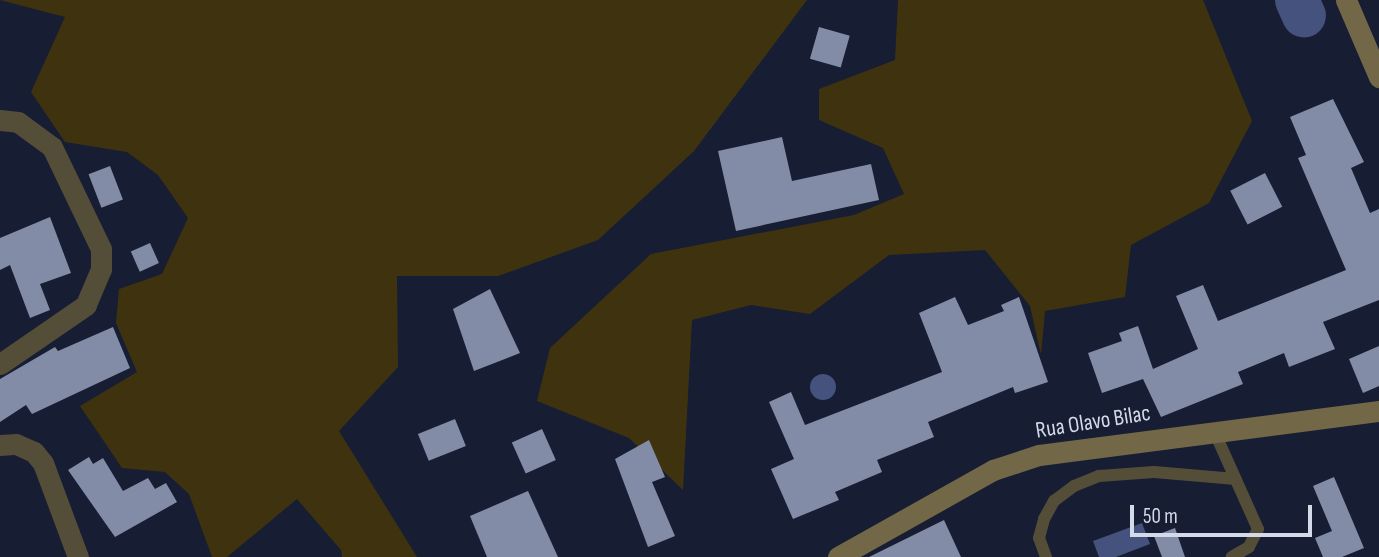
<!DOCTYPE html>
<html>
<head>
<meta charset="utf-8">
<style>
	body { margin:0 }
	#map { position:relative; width:1379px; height:557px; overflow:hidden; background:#171d32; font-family:"Sofia Sans Condensed",sans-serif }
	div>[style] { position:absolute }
	.green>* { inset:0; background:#3f330f }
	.water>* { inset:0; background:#45527e }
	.round { border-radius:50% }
	.river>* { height:44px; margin:-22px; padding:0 22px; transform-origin:22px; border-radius:22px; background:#45527e }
	.building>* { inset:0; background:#838ca7; transform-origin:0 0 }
	.lane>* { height:12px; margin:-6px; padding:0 6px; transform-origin:6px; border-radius:6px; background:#544d38 }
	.street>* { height:21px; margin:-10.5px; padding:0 10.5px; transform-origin:10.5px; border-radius:10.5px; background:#544d38 }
	.secondary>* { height:21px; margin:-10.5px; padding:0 10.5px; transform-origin:10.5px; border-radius:10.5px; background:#726746 }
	span { translate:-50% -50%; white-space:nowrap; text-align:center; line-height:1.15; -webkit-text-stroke:7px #171d32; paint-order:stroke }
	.street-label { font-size:23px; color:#d5dae9 }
	.scale { position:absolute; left:1130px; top:505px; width:182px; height:32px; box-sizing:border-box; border:4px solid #d5dae9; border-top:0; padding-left:9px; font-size:21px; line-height:24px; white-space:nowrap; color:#d5dae9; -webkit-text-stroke:5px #171d32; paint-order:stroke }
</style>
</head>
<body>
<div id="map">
	<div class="green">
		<div style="clip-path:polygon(0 0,807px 0,694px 151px,598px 240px,498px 276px,397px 276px,398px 367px,339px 431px,417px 557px,342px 557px,341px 550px,297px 499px,227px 557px,212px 557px,189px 494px,165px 472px,122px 468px,80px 406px,137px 372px,116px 323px,119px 289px,162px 274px,188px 218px,158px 175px,127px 152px,65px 142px,31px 92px,65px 17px)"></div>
		<div style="clip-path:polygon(898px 0,1203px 0,1252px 121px,1209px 203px,1131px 245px,1125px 297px,1045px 311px,1041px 355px,1030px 306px,985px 250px,889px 255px,810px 314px,751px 305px,692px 320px,683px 490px,629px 438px,537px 401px,550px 348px,651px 254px,854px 215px,904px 194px,883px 148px,819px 120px,819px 89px,895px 60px)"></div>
	</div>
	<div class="water">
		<div class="round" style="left:810px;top:374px;width:26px;height:26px"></div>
		<div style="clip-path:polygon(1142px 523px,1150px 544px,1116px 557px,1099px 557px,1093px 541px)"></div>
	</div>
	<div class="river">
		<div style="left:1297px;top:0;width:17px;rotate:66deg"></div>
	</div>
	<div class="building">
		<div style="left:819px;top:27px;width:32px;height:33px;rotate:16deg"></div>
		<div style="clip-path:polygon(1333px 99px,1364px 162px,1351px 168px,1370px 213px,1379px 209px,1379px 300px,1323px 322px,1335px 349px,1289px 367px,1284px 353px,1238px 372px,1243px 384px,1161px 417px,1143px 379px,1102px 393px,1088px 353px,1122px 341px,1119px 333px,1138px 326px,1153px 369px,1198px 349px,1176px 296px,1203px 285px,1218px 321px,1346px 270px,1298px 158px,1306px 155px,1290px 117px)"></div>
		<div style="clip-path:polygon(782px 137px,792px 181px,871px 164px,879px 200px,736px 231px,718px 151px)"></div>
		<div style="left:110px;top:166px;width:36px;height:23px;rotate:69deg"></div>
		<div style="left:1265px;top:173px;width:38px;height:39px;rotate:63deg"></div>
		<div style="clip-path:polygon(50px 217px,71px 273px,40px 284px,50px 310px,30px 318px,10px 265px,0 270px,0 238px)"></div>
		<div style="left:150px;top:243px;width:22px;height:21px;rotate:66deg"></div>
		<div style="clip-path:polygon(490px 289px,520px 353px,474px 371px,453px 309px)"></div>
		<div style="clip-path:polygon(955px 297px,968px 325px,1004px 311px,1001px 305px,1019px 297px,1048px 382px,1015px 393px,1013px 387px,928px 422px,934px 437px,877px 460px,882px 472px,835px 492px,839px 500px,793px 519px,771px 469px,794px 459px,769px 402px,791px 392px,805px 425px,942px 372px,919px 313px)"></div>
		<div style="clip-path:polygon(113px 327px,130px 368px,32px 414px,26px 405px,0 422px,0 379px,55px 347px,58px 351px)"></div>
		<div style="clip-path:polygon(1379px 346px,1379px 386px,1363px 393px,1349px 359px)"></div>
		<div style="left:455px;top:419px;width:29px;height:40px;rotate:68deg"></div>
		<div style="left:542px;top:429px;width:34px;height:33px;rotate:66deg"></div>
		<div style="clip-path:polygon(649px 440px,665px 477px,652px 482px,675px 536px,648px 547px,615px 459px)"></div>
		<div style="clip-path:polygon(89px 457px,93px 464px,103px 458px,123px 491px,148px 478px,155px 489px,166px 483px,177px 502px,115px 537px,68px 470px)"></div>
		<div style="clip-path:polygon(1334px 477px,1364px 548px,1342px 557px,1323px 557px,1315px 538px,1332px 531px,1313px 486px)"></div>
		<div style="clip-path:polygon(528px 491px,558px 557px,487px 557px,470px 516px)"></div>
		<div style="clip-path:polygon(944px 520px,961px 557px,869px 557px)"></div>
		<div style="clip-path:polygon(1175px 528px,1185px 557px,1162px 557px,1154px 536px)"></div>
	</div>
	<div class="lane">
		<div style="left:1215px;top:433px;width:105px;rotate:65.9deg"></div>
		<div style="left:1258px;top:529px;width:20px;rotate:117deg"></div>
		<div style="left:1249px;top:547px;width:20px;rotate:150deg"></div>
		<div style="left:1046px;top:557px;width:20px;rotate:-110deg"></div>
		<div style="left:1039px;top:538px;width:20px;rotate:-75deg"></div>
		<div style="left:1044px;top:519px;width:21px;rotate:-61deg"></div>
		<div style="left:1054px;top:501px;width:25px;rotate:-37deg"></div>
		<div style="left:1074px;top:486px;width:27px;rotate:-22deg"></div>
		<div style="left:1099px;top:476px;width:55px;rotate:-4.2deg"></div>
		<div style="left:1154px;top:472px;width:82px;rotate:4.9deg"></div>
	</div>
	<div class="street">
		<div style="left:0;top:120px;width:18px;rotate:6deg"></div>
		<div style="left:18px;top:122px;width:42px;rotate:36.3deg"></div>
		<div style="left:52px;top:147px;width:113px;rotate:64.3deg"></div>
		<div style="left:101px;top:249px;width:20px;rotate:90deg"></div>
		<div style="left:101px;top:269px;width:39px;rotate:113deg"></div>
		<div style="left:86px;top:305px;width:104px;rotate:145.5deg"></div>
		<div style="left:0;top:445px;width:16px;rotate:-4deg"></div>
		<div style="left:16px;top:444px;width:20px;rotate:24deg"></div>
		<div style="left:34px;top:452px;width:14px;rotate:51deg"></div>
		<div style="left:43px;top:463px;width:100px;rotate:69.6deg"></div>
	</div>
	<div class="secondary">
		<div style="left:1346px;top:0;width:84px;rotate:66.8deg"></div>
		<div style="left:838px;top:557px;width:178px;rotate:-29.3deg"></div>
		<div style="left:993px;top:470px;width:48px;rotate:-18.1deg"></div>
		<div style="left:1039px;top:455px;width:343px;rotate:-7.4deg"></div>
	</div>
	<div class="street-label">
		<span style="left:1093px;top:422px;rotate:-9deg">Rua Olavo Bilac</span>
	</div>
	<div class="scale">50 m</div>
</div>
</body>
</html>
